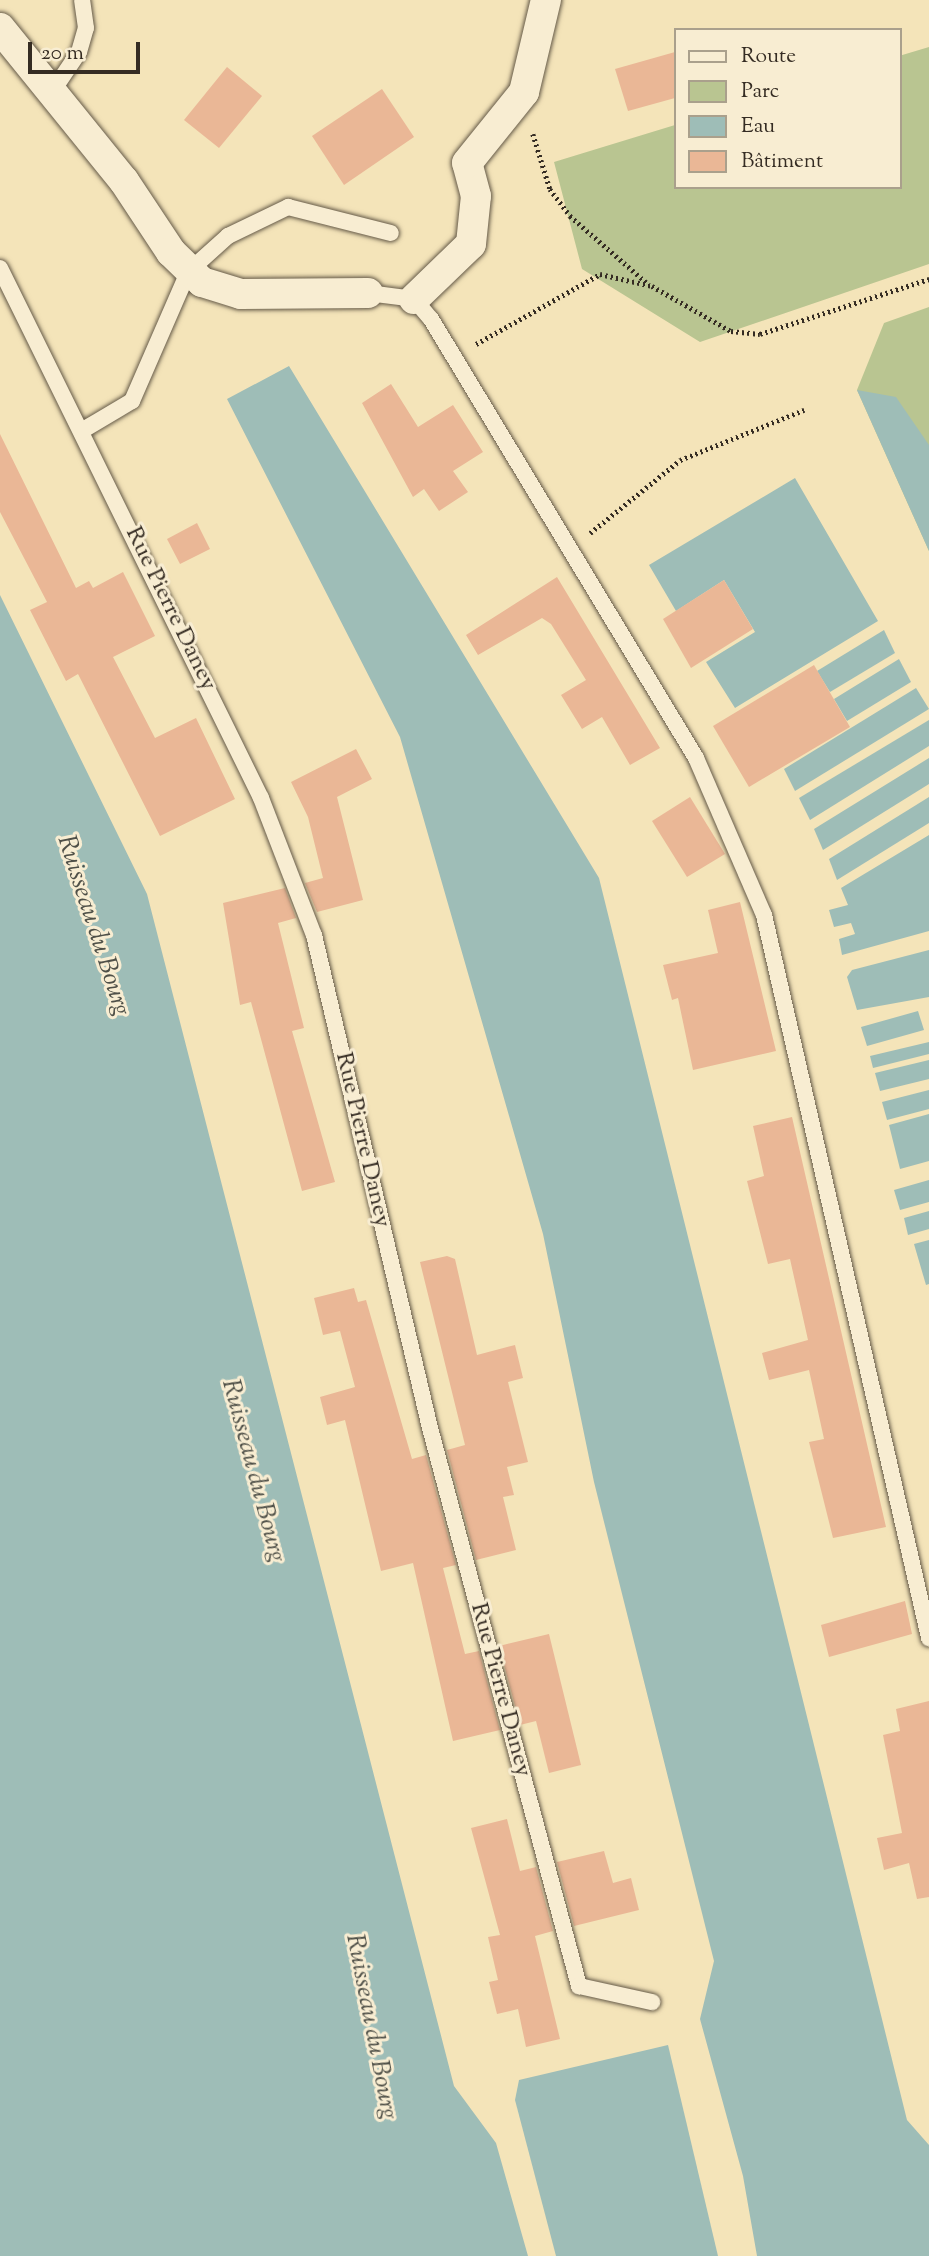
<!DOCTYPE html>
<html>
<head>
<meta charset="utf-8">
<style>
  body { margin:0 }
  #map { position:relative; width:929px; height:2256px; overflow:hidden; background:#f4e4b9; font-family:"Sorts Mill Goudy",serif }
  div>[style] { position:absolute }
  .green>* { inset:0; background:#b9c591 }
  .water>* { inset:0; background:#9ebdb7 }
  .building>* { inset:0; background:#eab796 }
  .path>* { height:4.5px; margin-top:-2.25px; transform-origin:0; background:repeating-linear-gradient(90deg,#352c23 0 2px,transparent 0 5.5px) }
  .roads { filter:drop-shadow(0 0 2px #655a48) drop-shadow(0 0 2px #655a48) }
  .service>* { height:16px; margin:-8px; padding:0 8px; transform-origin:8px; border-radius:8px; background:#f8edd2 }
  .minor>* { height:30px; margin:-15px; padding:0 15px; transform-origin:15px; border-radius:15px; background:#f8edd2 }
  span { translate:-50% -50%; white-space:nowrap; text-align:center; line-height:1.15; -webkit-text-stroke:6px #f8edd2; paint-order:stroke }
  .street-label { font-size:24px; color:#352c23 }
  .water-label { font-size:26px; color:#4f5048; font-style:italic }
  .legend { position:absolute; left:674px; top:28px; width:228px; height:161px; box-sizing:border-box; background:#f8edd2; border:2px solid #aaa08c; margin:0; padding:9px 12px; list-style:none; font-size:21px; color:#352c23 }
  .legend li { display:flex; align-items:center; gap:14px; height:35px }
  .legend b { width:35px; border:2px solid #aaa08c }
  .scale { position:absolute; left:28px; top:42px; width:112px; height:32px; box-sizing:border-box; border:4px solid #352c23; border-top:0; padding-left:9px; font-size:21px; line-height:24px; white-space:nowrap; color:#352c23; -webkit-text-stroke:5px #f8edd2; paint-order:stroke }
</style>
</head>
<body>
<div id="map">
  <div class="green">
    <i style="clip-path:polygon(929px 47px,929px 264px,700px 342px,582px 269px,554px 162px,675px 125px,675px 187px,899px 187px,899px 56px)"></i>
    <i style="clip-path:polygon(929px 307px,929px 551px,857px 390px,884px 323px)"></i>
  </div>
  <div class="water">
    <i style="clip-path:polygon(289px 366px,599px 878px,907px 2120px,929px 2145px,929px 2256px,757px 2256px,743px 2176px,700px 2019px,714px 1961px,594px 1482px,543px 1234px,400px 737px,227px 399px)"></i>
    <i style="clip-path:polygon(857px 390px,896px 397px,929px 445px,929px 551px)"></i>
    <i style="clip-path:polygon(795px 478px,878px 621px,735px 708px,706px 662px,755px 632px,724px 580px,676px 611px,649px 565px)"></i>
    <i style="clip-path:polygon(0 595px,147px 894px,454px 2086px,496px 2143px,528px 2256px,0 2256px)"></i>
    <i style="clip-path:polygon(884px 630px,895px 653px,830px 692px,817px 671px)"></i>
    <i style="clip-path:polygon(899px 659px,911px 682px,847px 721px,834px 699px)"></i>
    <i style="clip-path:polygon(916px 688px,929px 709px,795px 791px,784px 769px)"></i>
    <i style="clip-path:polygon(929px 720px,929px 746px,810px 820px,799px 798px)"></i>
    <i style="clip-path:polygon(929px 758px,929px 784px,823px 850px,814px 829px)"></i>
    <i style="clip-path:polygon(929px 797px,929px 823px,837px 880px,829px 859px)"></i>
    <i style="clip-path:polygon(929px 835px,929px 931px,842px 955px,839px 939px,855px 934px,851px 923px,834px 927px,829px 910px,848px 905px,841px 888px)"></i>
    <i style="clip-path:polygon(929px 950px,929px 997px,857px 1010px,847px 977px,852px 970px)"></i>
    <i style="clip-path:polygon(918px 1011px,924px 1030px,867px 1046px,861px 1027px)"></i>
    <i style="clip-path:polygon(929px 1042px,929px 1054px,873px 1068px,870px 1056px)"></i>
    <i style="clip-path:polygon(929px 1060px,929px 1079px,880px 1091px,875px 1073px)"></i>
    <i style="clip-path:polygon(929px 1090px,929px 1109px,887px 1120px,882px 1102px)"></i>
    <i style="clip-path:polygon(929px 1114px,929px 1161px,900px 1169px,889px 1125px)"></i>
    <i style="clip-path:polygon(929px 1180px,929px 1202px,900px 1210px,894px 1190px)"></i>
    <i style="clip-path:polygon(929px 1211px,929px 1229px,908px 1235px,904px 1218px)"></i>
    <i style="clip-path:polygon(929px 1240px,929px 1284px,926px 1285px,914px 1244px)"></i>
    <i style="clip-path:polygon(668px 2045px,718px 2256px,556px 2256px,515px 2100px,519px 2080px)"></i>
  </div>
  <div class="building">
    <i style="clip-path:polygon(675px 52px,675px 98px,628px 111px,615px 69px)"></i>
    <i style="clip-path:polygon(227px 67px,262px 96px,219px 148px,184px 120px)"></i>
    <i style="clip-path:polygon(382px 89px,414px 137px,344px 185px,312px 136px)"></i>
    <i style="clip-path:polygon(391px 384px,418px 427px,453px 405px,483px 452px,453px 471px,468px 492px,439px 511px,424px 489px,413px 497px,362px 403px)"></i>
    <i style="clip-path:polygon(0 434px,76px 588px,89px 581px,93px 588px,123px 572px,155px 636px,113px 657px,155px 738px,196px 718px,235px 799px,160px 836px,78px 674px,66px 681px,30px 610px,47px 602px,0 512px)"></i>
    <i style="clip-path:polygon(197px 523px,210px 549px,180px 564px,167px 539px)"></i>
    <i style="clip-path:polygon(557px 577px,660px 748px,630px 765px,602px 717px,582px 729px,561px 695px,586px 680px,551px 624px,542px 618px,478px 655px,466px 635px)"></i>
    <i style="clip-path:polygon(724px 580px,753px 629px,691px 668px,663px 619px)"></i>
    <i style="clip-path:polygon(814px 665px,850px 727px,749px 787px,713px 726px)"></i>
    <i style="clip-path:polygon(356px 749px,372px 779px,337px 797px,363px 900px,317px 912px,305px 883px,323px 878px,308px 817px,291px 782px)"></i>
    <i style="clip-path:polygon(690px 797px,725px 854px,687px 877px,652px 821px)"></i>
    <i style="clip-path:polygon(285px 888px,296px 918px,278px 923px,304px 1028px,292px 1031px,335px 1182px,302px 1191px,251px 1002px,240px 1005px,223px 903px)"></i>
    <i style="clip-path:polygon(740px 902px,776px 1051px,693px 1070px,678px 998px,672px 1000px,663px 965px,718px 953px,708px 910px)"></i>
    <i style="clip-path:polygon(792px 1117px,886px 1527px,833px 1538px,809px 1442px,824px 1439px,809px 1370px,769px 1380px,762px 1353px,808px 1340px,790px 1259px,768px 1264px,747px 1181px,764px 1176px,753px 1126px)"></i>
    <i style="clip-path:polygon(447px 1256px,455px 1259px,477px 1355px,515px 1345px,523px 1378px,508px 1382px,528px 1462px,507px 1467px,514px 1495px,503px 1497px,516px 1550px,476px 1560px,447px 1450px,465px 1445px,420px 1262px)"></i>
    <i style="clip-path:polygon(354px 1288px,358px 1302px,366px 1300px,412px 1459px,426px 1455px,456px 1565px,443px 1568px,465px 1654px,479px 1651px,500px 1730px,453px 1741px,413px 1563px,381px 1571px,345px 1420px,327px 1425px,320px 1397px,355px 1387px,340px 1331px,323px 1335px,314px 1298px)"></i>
    <i style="clip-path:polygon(905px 1601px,912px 1634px,829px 1657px,821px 1625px)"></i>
    <i style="clip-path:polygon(549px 1634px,581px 1765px,549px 1773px,536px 1721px,520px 1725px,499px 1646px)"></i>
    <i style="clip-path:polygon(929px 1701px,929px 1897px,917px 1899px,909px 1863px,884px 1870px,877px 1838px,902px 1833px,883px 1735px,900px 1731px,896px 1709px)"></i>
    <i style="clip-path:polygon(507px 1819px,520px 1871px,536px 1867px,553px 1931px,535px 1936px,560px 2039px,526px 2047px,518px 2009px,497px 2014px,489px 1982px,498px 1980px,488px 1937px,500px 1935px,471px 1828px)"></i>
    <i style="clip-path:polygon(604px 1851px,613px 1883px,631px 1878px,639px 1910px,574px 1926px,557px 1862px)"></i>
  </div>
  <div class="path">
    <i style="left:533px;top:134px;width:58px;rotate:72.8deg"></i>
    <i style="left:550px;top:189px;width:34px;rotate:53deg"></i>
    <i style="left:570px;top:216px;width:102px;rotate:41deg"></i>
    <i style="left:476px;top:344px;width:142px;rotate:-29.4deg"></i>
    <i style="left:600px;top:274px;width:53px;rotate:13deg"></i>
    <i style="left:652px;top:286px;width:91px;rotate:29.7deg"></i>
    <i style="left:731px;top:331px;width:29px;rotate:6deg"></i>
    <i style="left:760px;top:334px;width:178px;rotate:-18deg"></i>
    <i style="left:590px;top:533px;width:116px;rotate:-39deg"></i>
    <i style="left:680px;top:460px;width:134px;rotate:-22deg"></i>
  </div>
  <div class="roads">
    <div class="service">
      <i style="left:52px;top:92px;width:48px;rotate:-56deg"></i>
      <i style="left:79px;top:52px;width:25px;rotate:-74deg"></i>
      <i style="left:86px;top:28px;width:28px;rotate:-98deg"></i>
      <i style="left:0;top:268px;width:591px;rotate:63.78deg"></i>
      <i style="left:261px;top:798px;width:147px;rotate:68.9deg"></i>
      <i style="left:314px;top:935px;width:506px;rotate:76.76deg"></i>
      <i style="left:430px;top:1428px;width:578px;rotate:75.05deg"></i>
      <i style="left:579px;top:1986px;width:75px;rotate:12.4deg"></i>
      <i style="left:368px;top:293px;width:46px;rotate:7.4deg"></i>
      <i style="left:414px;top:299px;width:26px;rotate:50deg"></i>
      <i style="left:431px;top:319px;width:513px;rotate:58.88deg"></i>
      <i style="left:696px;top:758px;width:171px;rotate:66.6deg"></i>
      <i style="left:764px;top:915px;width:742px;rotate:77.14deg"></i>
      <i style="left:83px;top:430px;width:57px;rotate:-30.6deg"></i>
      <i style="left:132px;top:401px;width:141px;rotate:-66.5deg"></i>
      <i style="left:188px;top:272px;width:54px;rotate:-42deg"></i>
      <i style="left:228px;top:236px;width:67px;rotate:-25.8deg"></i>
      <i style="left:288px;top:207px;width:106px;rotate:14.2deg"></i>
    </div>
    <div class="minor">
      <i style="left:0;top:28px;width:197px;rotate:51deg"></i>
      <i style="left:124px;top:181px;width:85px;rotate:56.5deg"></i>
      <i style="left:171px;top:252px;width:43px;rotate:44.1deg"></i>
      <i style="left:202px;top:282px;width:41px;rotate:17.1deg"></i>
      <i style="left:241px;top:294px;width:127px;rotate:-0.5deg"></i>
      <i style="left:414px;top:299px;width:79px;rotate:-44deg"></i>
      <i style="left:471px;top:244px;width:48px;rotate:-84.1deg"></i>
      <i style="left:476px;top:196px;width:34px;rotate:-105deg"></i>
      <i style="left:467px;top:163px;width:91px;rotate:-51.2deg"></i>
      <i style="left:524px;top:92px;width:95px;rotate:-76.6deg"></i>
    </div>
  </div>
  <div class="street-label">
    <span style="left:170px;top:609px;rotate:64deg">Rue Pierre Daney</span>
    <span style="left:362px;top:1140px;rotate:77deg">Rue Pierre Daney</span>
    <span style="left:500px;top:1690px;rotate:75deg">Rue Pierre Daney</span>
  </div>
  <div class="water-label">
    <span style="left:93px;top:926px;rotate:72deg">Ruisseau du Bourg</span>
    <span style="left:253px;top:1471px;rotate:75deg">Ruisseau du Bourg</span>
    <span style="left:371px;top:2027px;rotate:79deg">Ruisseau du Bourg</span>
  </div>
  <ul class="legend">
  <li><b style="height:9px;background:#f8edd2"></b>Route</li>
  <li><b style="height:19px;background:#b9c591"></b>Parc</li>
  <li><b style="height:19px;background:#9ebdb7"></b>Eau</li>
  <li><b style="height:19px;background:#eab796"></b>Bâtiment</li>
  </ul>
  <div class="scale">20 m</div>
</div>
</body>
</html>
